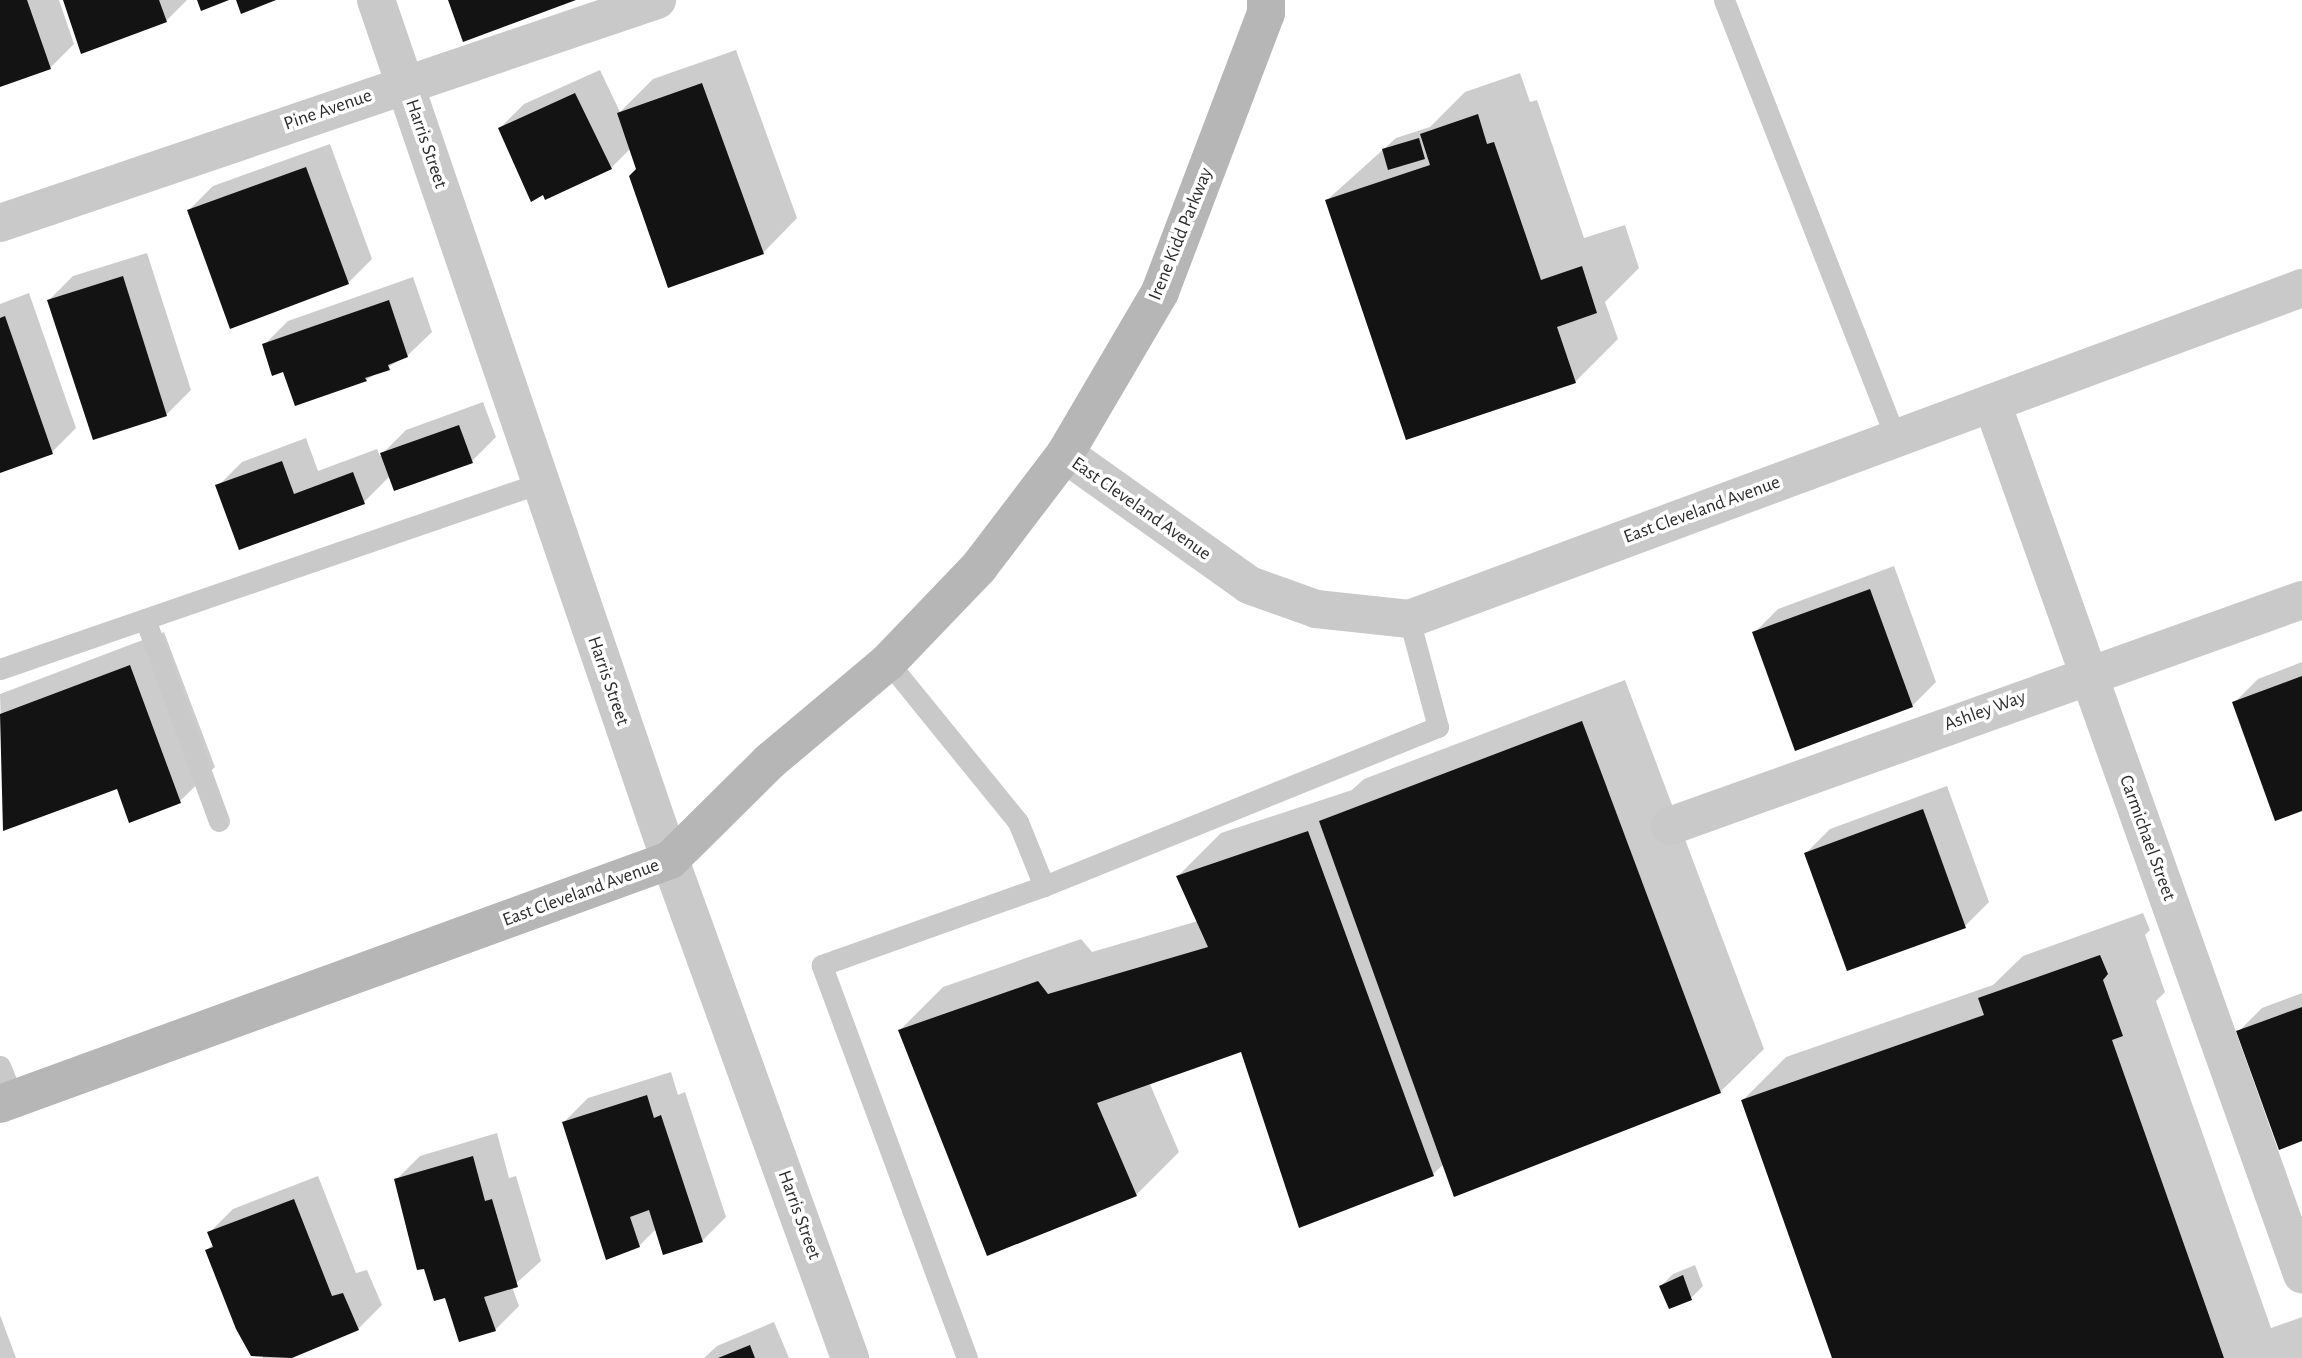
<!DOCTYPE html>
<html>
<head>
<meta charset="utf-8">
<style>
  body { margin:0 }
  #map { position:relative; width:2302px; height:1358px; overflow:hidden; background:#fff; font-family:"Alegreya Sans",sans-serif }
  div>[style] { position:absolute }
  .shadow>* { inset:0; background:#0003 }
  .building>* { inset:0; background:#131313 }
  .lane>* { height:21px; margin:-10.5px; padding:0 10.5px; transform-origin:10.5px; border-radius:10.5px; background:#c9c9c9 }
  .street>* { height:38px; margin:-19px; padding:0 19px; transform-origin:19px; border-radius:19px; background:#c9c9c9 }
  .secondary>* { height:38px; margin:-19px; padding:0 19px; transform-origin:19px; border-radius:19px; background:#b6b6b6 }
  span { translate:-50% -50%; white-space:nowrap; text-align:center; line-height:1.15; -webkit-text-stroke:7px #fff; paint-order:stroke }
  .street-label { font-size:19px; color:#2c2c2c }
</style>
</head>
<body>
<div id="map">
  <div class="shadow">
    <i style="clip-path:polygon(0 0,59px 0,74px 44px,50px 68px,0 85px)"></i>
    <i style="clip-path:polygon(64px 0,187px 0,166px 21px)"></i>
    <i style="clip-path:polygon(736px 50px,797px 218px,763px 253px,638px 170px,631px 148px,611px 168px,500px 128px,524px 104px,600px 70px,620px 112px,653px 79px)"></i>
    <i style="clip-path:polygon(1520px 73px,1530px 102px,1537px 100px,1584px 238px,1625px 225px,1639px 268px,1605px 302px,1618px 339px,1575px 382px,1327px 200px,1396px 138px,1430px 127px,1465px 92px)"></i>
    <i style="clip-path:polygon(330px 144px,372px 259px,348px 283px,189px 210px,213px 186px)"></i>
    <i style="clip-path:polygon(147px 253px,191px 390px,167px 414px,94px 438px,49px 300px,73px 276px)"></i>
    <i style="clip-path:polygon(413px 277px,432px 332px,407px 356px,366px 380px,264px 345px,288px 321px)"></i>
    <i style="clip-path:polygon(29px 293px,76px 428px,52px 452px,0 471px,0 304px)"></i>
    <i style="clip-path:polygon(483px 402px,496px 437px,472px 461px,390px 476px,364px 502px,218px 486px,242px 462px,306px 438px,318px 471px,377px 449px,380px 456px,406px 430px)"></i>
    <i style="clip-path:polygon(1894px 566px,1936px 682px,1912px 706px,1754px 633px,1778px 609px)"></i>
    <i style="clip-path:polygon(164px 632px,215px 767px,180px 801px,118px 787px,4px 829px,0 694px)"></i>
    <i style="clip-path:polygon(2302px 662px,2302px 809px,2234px 703px,2258px 679px)"></i>
    <i style="clip-path:polygon(1625px 680px,1764px 1049px,1720px 1092px,1444px 1164px,1433px 1174px,1301px 1225px,1242px 1050px,1149px 1082px,1179px 1152px,1136px 1195px,900px 1030px,943px 987px,1081px 939px,1092px 952px,1198px 921px,1178px 876px,1221px 833px,1352px 790px,1364px 779px)"></i>
    <i style="clip-path:polygon(1947px 786px,1989px 902px,1965px 926px,1806px 853px,1830px 829px)"></i>
    <i style="clip-path:polygon(2143px 913px,2150px 930px,2145px 935px,2165px 992px,2156px 1001px,2271px 1328px,2302px 1317px,2302px 1358px,1834px 1358px,1743px 1100px,1786px 1057px,1993px 985px,2023px 956px)"></i>
    <i style="clip-path:polygon(2302px 993px,2302px 1139px,2238px 1032px,2262px 1008px)"></i>
    <i style="clip-path:polygon(671px 1072px,678px 1095px,685px 1092px,726px 1217px,702px 1241px,656px 1229px,639px 1246px,564px 1122px,588px 1098px)"></i>
    <i style="clip-path:polygon(497px 1133px,509px 1178px,516px 1176px,541px 1261px,512px 1287px,519px 1306px,495px 1330px,446px 1296px,396px 1180px,420px 1156px)"></i>
    <i style="clip-path:polygon(318px 1176px,356px 1273px,367px 1270px,382px 1305px,358px 1329px,288px 1358px,263px 1358px,207px 1250px,213px 1244px,209px 1233px,233px 1209px)"></i>
    <i style="clip-path:polygon(1695px 1265px,1703px 1286px,1691px 1298px,1661px 1286px,1673px 1274px)"></i>
    <i style="clip-path:polygon(0 1315px,16px 1358px,0 1358px)"></i>
    <i style="clip-path:polygon(774px 1322px,789px 1358px,704px 1358px,717px 1346px)"></i>
  </div>
  <div class="building">
    <i style="clip-path:polygon(0 0,27px 0,51px 69px,0 87px)"></i>
    <i style="clip-path:polygon(63px 0,159px 0,167px 22px,81px 54px)"></i>
    <i style="clip-path:polygon(197px 0,229px 0,201px 11px)"></i>
    <i style="clip-path:polygon(236px 0,276px 0,241px 14px)"></i>
    <i style="clip-path:polygon(448px 0,576px 0,463px 42px)"></i>
    <i style="clip-path:polygon(702px 83px,764px 254px,668px 288px,629px 176px,636px 169px,617px 113px)"></i>
    <i style="clip-path:polygon(575px 93px,612px 169px,545px 200px,543px 195px,531px 202px,498px 128px)"></i>
    <i style="clip-path:polygon(1478px 114px,1487px 144px,1494px 142px,1541px 280px,1582px 266px,1597px 313px,1557px 327px,1576px 383px,1406px 440px,1325px 200px,1430px 165px,1420px 134px)"></i>
    <i style="clip-path:polygon(1419px 138px,1425px 159px,1388px 170px,1382px 149px)"></i>
    <i style="clip-path:polygon(306px 167px,349px 284px,230px 329px,187px 210px)"></i>
    <i style="clip-path:polygon(123px 276px,167px 416px,93px 440px,47px 300px)"></i>
    <i style="clip-path:polygon(389px 300px,408px 357px,388px 365px,390px 370px,365px 378px,367px 381px,295px 406px,283px 372px,272px 376px,262px 344px)"></i>
    <i style="clip-path:polygon(5px 316px,53px 454px,0 473px,0 318px)"></i>
    <i style="clip-path:polygon(459px 425px,473px 463px,394px 491px,380px 453px)"></i>
    <i style="clip-path:polygon(282px 461px,294px 494px,353px 472px,365px 504px,239px 550px,215px 485px)"></i>
    <i style="clip-path:polygon(1870px 589px,1913px 707px,1795px 751px,1752px 632px)"></i>
    <i style="clip-path:polygon(130px 665px,181px 803px,129px 823px,117px 789px,3px 831px,0 714px)"></i>
    <i style="clip-path:polygon(2302px 676px,2302px 811px,2275px 821px,2232px 702px)"></i>
    <i style="clip-path:polygon(1582px 721px,1721px 1093px,1454px 1197px,1319px 821px)"></i>
    <i style="clip-path:polygon(1923px 809px,1966px 928px,1847px 971px,1804px 853px)"></i>
    <i style="clip-path:polygon(1308px 831px,1434px 1176px,1299px 1228px,1241px 1052px,1097px 1103px,1137px 1196px,987px 1256px,898px 1030px,1038px 981px,1048px 994px,1208px 947px,1176px 876px)"></i>
    <i style="clip-path:polygon(2100px 955px,2108px 974px,2103px 980px,2123px 1036px,2112px 1040px,2224px 1358px,1832px 1358px,1741px 1100px,1984px 1015px,1978px 998px)"></i>
    <i style="clip-path:polygon(2302px 1007px,2302px 1141px,2279px 1150px,2236px 1031px)"></i>
    <i style="clip-path:polygon(647px 1095px,654px 1118px,661px 1115px,703px 1242px,663px 1255px,649px 1210px,630px 1217px,640px 1247px,606px 1260px,562px 1122px)"></i>
    <i style="clip-path:polygon(473px 1156px,485px 1201px,492px 1199px,518px 1287px,484px 1297px,496px 1331px,459px 1342px,445px 1298px,434px 1301px,424px 1269px,417px 1270px,394px 1179px)"></i>
    <i style="clip-path:polygon(294px 1199px,332px 1296px,343px 1293px,359px 1330px,292px 1358px,251px 1356px,236px 1329px,205px 1250px,213px 1247px,207px 1232px)"></i>
    <i style="clip-path:polygon(1683px 1275px,1692px 1300px,1669px 1309px,1659px 1286px)"></i>
    <i style="clip-path:polygon(750px 1345px,755px 1358px,718px 1358px)"></i>
  </div>
  <div class="lane">
    <i style="left:1724px;top:0;width:471px;rotate:68.6deg"></i>
    <i style="left:145px;top:619px;width:215px;rotate:69.9deg"></i>
    <i style="left:888px;top:662px;width:206px;rotate:50.9deg"></i>
    <i style="left:1018px;top:822px;width:69px;rotate:67.9deg"></i>
    <i style="left:1044px;top:886px;width:425px;rotate:-22deg"></i>
    <i style="left:1438px;top:727px;width:112px;rotate:-105deg"></i>
    <i style="left:0;top:669px;width:571px;rotate:-19.01deg"></i>
    <i style="left:0;top:1066px;width:35px;rotate:68deg"></i>
    <i style="left:967px;top:1358px;width:419px;rotate:-110.3deg"></i>
    <i style="left:822px;top:965px;width:236px;rotate:-19.6deg"></i>
  </div>
  <div class="street">
    <i style="left:376px;top:0;width:909px;rotate:71.13deg"></i>
    <i style="left:670px;top:860px;width:530px;rotate:70.13deg"></i>
    <i style="left:0;top:223px;width:694px;rotate:-18.75deg"></i>
    <i style="left:1992px;top:403px;width:925px;rotate:70.41deg"></i>
    <i style="left:1065px;top:454px;width:226px;rotate:35.4deg"></i>
    <i style="left:1249px;top:585px;width:71px;rotate:19.7deg"></i>
    <i style="left:1316px;top:609px;width:94px;rotate:6.1deg"></i>
    <i style="left:1409px;top:619px;width:952px;rotate:-20.34deg"></i>
    <i style="left:1670px;top:826px;width:671px;rotate:-19.68deg"></i>
  </div>
  <div class="secondary">
    <i style="left:0;top:1104px;width:713px;rotate:-20.01deg"></i>
    <i style="left:670px;top:860px;width:141px;rotate:-44.7deg"></i>
    <i style="left:770px;top:761px;width:154px;rotate:-40deg"></i>
    <i style="left:888px;top:662px;width:132px;rotate:-46.2deg"></i>
    <i style="left:979px;top:567px;width:142px;rotate:-52.7deg"></i>
    <i style="left:1065px;top:454px;width:188px;rotate:-59.6deg"></i>
    <i style="left:1160px;top:292px;width:298px;rotate:-69.2deg"></i>
    <i style="left:1266px;top:13px;width:13px;rotate:-90deg"></i>
  </div>
  <div class="street-label">
    <span style="left:328px;top:110px;rotate:-19deg">Pine Avenue</span>
    <span style="left:426px;top:144px;rotate:71deg">Harris Street</span>
    <span style="left:1181px;top:234px;rotate:-68deg">Irene Kidd Parkway</span>
    <span style="left:1141px;top:509px;rotate:35deg">East Cleveland Avenue</span>
    <span style="left:1702px;top:510px;rotate:-20deg">East Cleveland Avenue</span>
    <span style="left:608px;top:681px;rotate:71deg">Harris Street</span>
    <span style="left:1985px;top:711px;rotate:-20deg">Ashley Way</span>
    <span style="left:2147px;top:838px;rotate:70deg">Carmichael Street</span>
    <span style="left:581px;top:893px;rotate:-20deg">East Cleveland Avenue</span>
    <span style="left:799px;top:1215px;rotate:70deg">Harris Street</span>
  </div>
</div>
</body>
</html>
